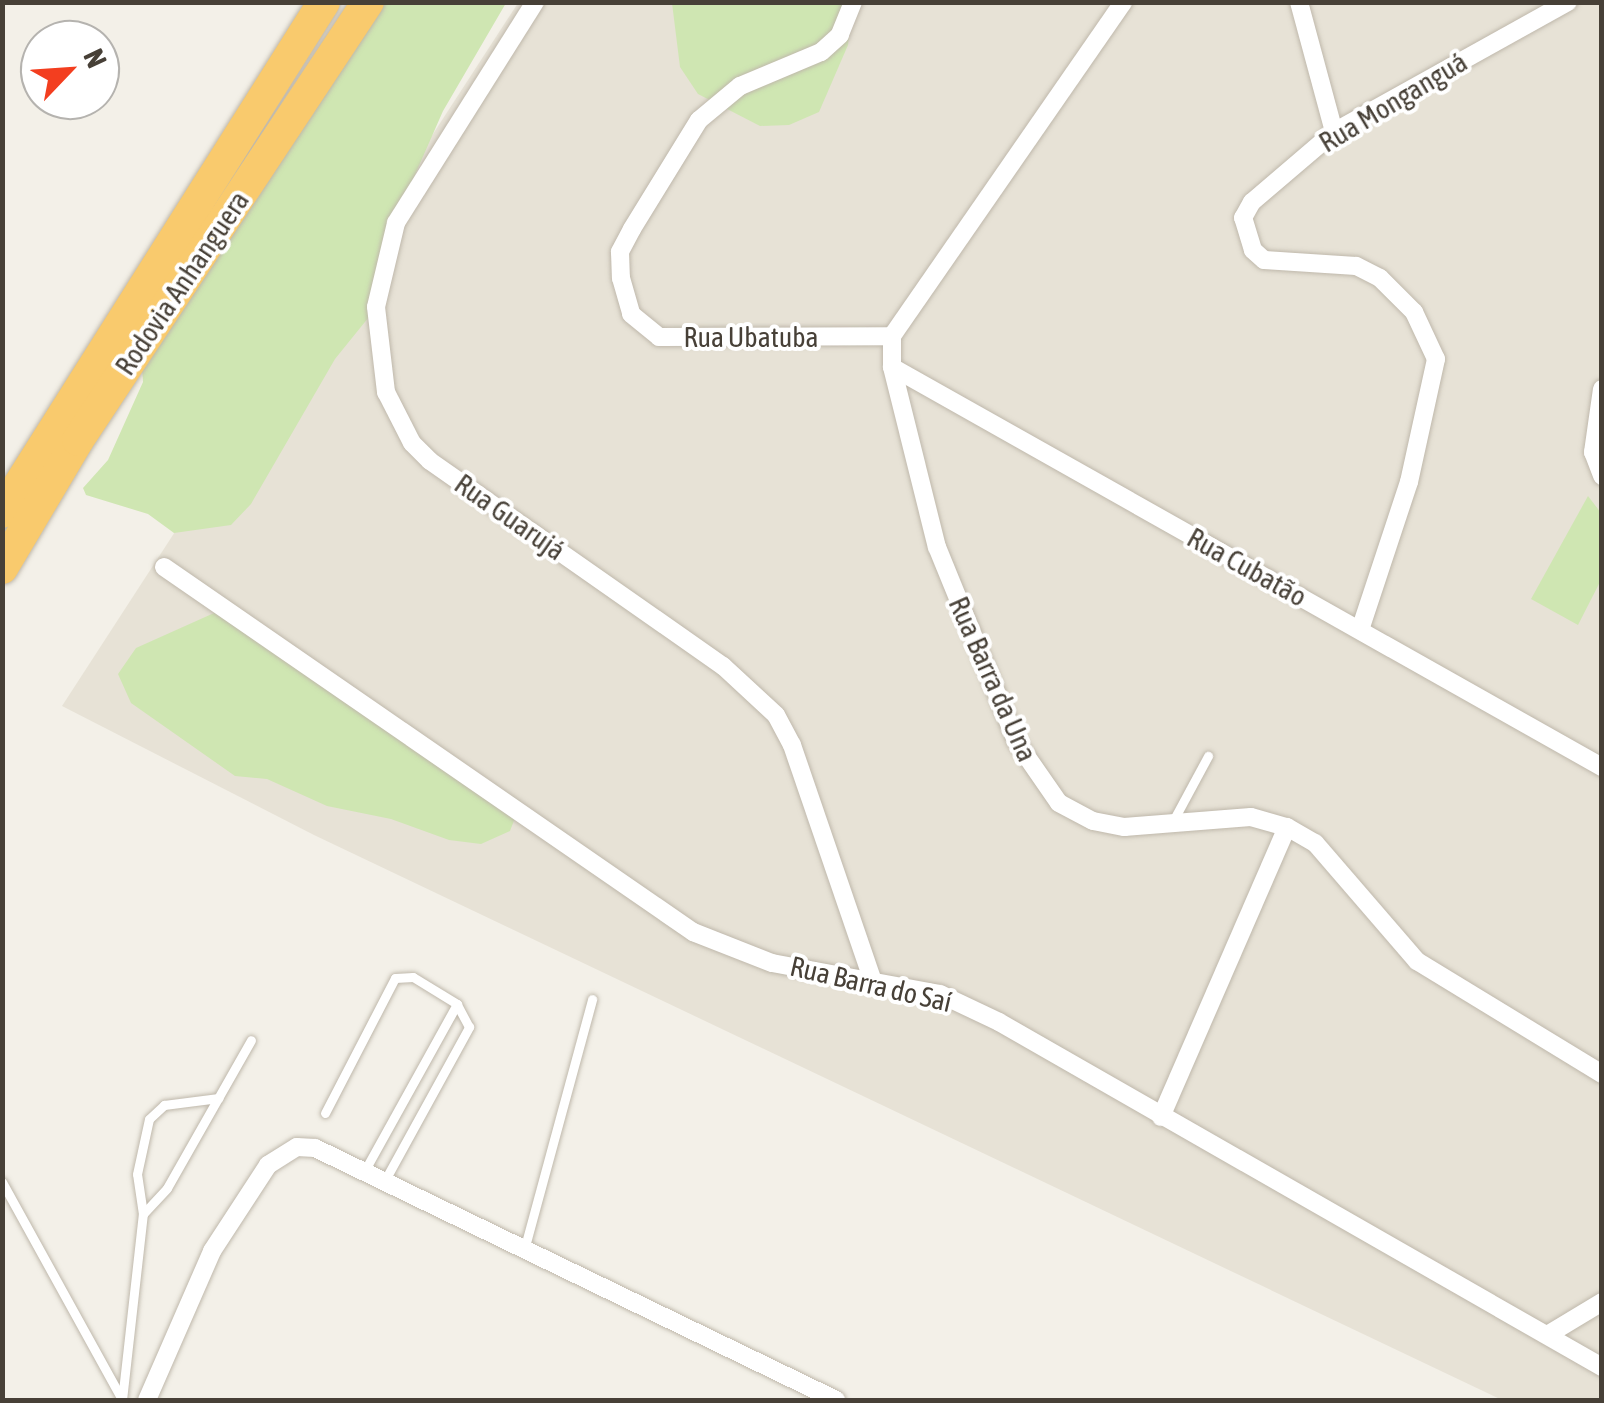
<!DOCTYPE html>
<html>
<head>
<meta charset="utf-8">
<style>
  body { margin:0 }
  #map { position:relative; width:1604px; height:1403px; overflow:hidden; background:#f3f0e8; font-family:"Asap Condensed",sans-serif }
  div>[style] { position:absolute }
  .residential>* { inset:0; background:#e7e2d6 }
  .green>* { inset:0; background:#cfe6b2 }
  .roads { filter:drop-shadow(0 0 2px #bfb8ab) drop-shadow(0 0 2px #bfb8ab) }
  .lane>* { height:9px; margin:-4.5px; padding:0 4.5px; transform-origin:4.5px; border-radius:4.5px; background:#fff }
  .street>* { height:18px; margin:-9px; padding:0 9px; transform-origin:9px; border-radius:9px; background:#fff }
  .highway>* { height:32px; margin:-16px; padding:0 16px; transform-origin:16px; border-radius:16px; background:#f9ca6d }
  span { translate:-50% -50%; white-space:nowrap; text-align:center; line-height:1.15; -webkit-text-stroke:8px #fff; paint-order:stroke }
  .street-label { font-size:28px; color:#474037 }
  .frame { position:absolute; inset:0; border:5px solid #474037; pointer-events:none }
  .north { position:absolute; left:20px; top:20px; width:100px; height:100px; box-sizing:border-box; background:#fff; border:2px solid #b5b3af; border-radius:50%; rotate:65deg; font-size:28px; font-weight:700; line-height:40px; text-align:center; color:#474037 }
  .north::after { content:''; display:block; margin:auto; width:35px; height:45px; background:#f33e1f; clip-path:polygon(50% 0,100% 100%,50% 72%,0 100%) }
</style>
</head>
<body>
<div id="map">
  <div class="residential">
    <i style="clip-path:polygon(518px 3px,1601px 3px,1601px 1400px,1502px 1400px,314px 835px,62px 706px)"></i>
  </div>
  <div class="green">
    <i style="clip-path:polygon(376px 3px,506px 3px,443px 111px,396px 218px,373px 312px,335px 359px,251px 504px,231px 525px,174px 533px,148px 514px,86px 495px,83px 488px,108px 460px,143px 382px,142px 368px)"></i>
    <i style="clip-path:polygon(672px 3px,852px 3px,848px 45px,819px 112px,789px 125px,760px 126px,698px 94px,680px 67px)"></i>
    <i style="clip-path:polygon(1588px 496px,1601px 513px,1601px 580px,1578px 625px,1531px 599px)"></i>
    <i style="clip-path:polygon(223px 609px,521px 802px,510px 831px,481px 844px,449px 840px,391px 819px,327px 806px,267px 779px,235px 776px,131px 703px,118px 674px,136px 648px)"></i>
  </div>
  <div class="roads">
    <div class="lane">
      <i style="left:1173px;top:821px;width:74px;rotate:-61.7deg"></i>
      <i style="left:325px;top:1113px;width:152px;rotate:-62.6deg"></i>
      <i style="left:395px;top:978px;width:18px;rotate:-3deg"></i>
      <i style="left:413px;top:977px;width:52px;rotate:31.5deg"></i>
      <i style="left:457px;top:1004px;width:192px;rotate:119deg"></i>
      <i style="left:385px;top:1180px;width:175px;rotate:-61.2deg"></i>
      <i style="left:469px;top:1027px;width:26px;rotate:-118deg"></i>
      <i style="left:2px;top:1182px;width:247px;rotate:61.1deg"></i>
      <i style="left:143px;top:1214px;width:35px;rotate:-47deg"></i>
      <i style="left:167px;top:1188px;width:170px;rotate:-60.4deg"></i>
      <i style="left:524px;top:1250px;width:260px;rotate:-74.8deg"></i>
      <i style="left:122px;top:1400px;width:187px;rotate:-83.6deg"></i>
      <i style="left:143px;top:1214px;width:40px;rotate:-98.5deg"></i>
      <i style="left:137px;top:1174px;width:56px;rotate:-77.7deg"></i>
      <i style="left:149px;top:1119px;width:21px;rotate:-43deg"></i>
      <i style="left:164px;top:1105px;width:55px;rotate:-7.3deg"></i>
    </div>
    <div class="street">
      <i style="left:535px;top:2px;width:261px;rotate:122.2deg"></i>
      <i style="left:396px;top:223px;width:86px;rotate:103.4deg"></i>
      <i style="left:376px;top:307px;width:86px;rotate:83.3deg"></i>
      <i style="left:386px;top:392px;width:57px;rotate:63deg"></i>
      <i style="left:412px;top:443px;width:25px;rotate:45deg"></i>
      <i style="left:430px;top:461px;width:358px;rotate:35deg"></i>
      <i style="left:723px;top:666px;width:72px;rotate:42.8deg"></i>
      <i style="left:776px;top:715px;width:34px;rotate:62deg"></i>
      <i style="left:792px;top:745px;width:247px;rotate:71.1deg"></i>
      <i style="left:853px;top:2px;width:35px;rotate:112deg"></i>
      <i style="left:840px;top:35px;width:25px;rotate:138deg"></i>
      <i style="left:821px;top:52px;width:88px;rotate:157.2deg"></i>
      <i style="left:740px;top:86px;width:53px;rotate:140.3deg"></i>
      <i style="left:699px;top:120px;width:128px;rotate:121.6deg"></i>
      <i style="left:632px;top:229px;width:26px;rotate:118deg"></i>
      <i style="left:620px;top:252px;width:26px;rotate:88deg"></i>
      <i style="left:621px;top:278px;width:37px;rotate:74deg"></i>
      <i style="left:631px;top:314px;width:36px;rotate:39deg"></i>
      <i style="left:659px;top:337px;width:233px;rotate:-0.2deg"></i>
      <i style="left:1299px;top:2px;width:135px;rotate:74.9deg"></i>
      <i style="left:892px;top:336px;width:31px;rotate:90deg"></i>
      <i style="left:892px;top:367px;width:186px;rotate:76deg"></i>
      <i style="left:937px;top:547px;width:209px;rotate:67.8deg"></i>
      <i style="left:1016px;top:741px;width:75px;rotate:55.3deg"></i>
      <i style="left:1059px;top:803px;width:38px;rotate:28deg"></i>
      <i style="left:1093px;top:821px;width:32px;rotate:11deg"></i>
      <i style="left:1124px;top:827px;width:127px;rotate:-4.5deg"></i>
      <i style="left:1251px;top:817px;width:37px;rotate:16deg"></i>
      <i style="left:1287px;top:827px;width:32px;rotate:30deg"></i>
      <i style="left:1315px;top:843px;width:156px;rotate:49.2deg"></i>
      <i style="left:1417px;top:961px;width:217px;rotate:31.4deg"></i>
      <i style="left:892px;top:336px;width:406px;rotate:-55.3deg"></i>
      <i style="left:892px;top:367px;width:815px;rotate:29.4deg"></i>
      <i style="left:1602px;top:389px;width:64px;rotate:98.1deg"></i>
      <i style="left:1593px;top:452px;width:26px;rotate:69deg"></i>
      <i style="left:164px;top:567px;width:643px;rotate:34.6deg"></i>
      <i style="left:693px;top:932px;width:85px;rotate:21.4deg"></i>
      <i style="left:772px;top:963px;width:171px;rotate:10.5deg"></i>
      <i style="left:940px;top:994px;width:65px;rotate:25.4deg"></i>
      <i style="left:999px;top:1022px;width:695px;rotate:29.78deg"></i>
      <i style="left:1360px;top:630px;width:156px;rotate:-71.7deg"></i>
      <i style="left:1409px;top:482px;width:126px;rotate:-77.6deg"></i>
      <i style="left:1436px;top:359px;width:52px;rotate:-115.1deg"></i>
      <i style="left:1414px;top:312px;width:48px;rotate:-135deg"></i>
      <i style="left:1380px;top:278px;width:27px;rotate:-153deg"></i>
      <i style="left:1356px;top:266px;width:92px;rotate:-176.3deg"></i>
      <i style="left:1264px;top:260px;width:15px;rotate:-138deg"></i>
      <i style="left:1253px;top:250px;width:34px;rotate:-107deg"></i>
      <i style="left:1243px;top:218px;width:18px;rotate:-61deg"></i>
      <i style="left:1252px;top:202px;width:108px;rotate:-40.5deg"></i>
      <i style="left:1334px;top:132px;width:268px;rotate:-29.1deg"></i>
      <i style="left:1161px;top:1117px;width:316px;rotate:-66.5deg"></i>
      <i style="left:1549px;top:1334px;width:62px;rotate:-31.1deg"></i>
      <i style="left:147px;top:1400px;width:163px;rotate:-66.4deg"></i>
      <i style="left:212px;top:1251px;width:103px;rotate:-56.9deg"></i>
      <i style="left:268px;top:1165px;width:34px;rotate:-32deg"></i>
      <i style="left:297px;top:1147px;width:18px;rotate:3deg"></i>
      <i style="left:315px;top:1148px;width:579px;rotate:25.81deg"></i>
    </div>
    <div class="highway">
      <i style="left:2px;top:512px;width:603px;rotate:-57.73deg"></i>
      <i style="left:2px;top:568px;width:149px;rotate:-59.3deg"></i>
      <i style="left:78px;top:440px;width:525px;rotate:-56.49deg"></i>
    </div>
  </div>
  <div class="street-label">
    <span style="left:1393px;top:102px;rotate:-31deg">Rua Monganguá</span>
    <span style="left:182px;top:283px;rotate:-56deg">Rodovia Anhanguera</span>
    <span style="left:751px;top:337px">Rua Ubatuba</span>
    <span style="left:510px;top:517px;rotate:35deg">Rua Guarujá</span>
    <span style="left:1247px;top:567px;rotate:29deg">Rua Cubatão</span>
    <span style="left:993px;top:679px;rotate:66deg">Rua Barra da Una</span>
    <span style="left:871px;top:984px;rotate:13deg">Rua Barra do Saí</span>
  </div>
  <div class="frame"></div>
  <div class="north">N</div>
</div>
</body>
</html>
